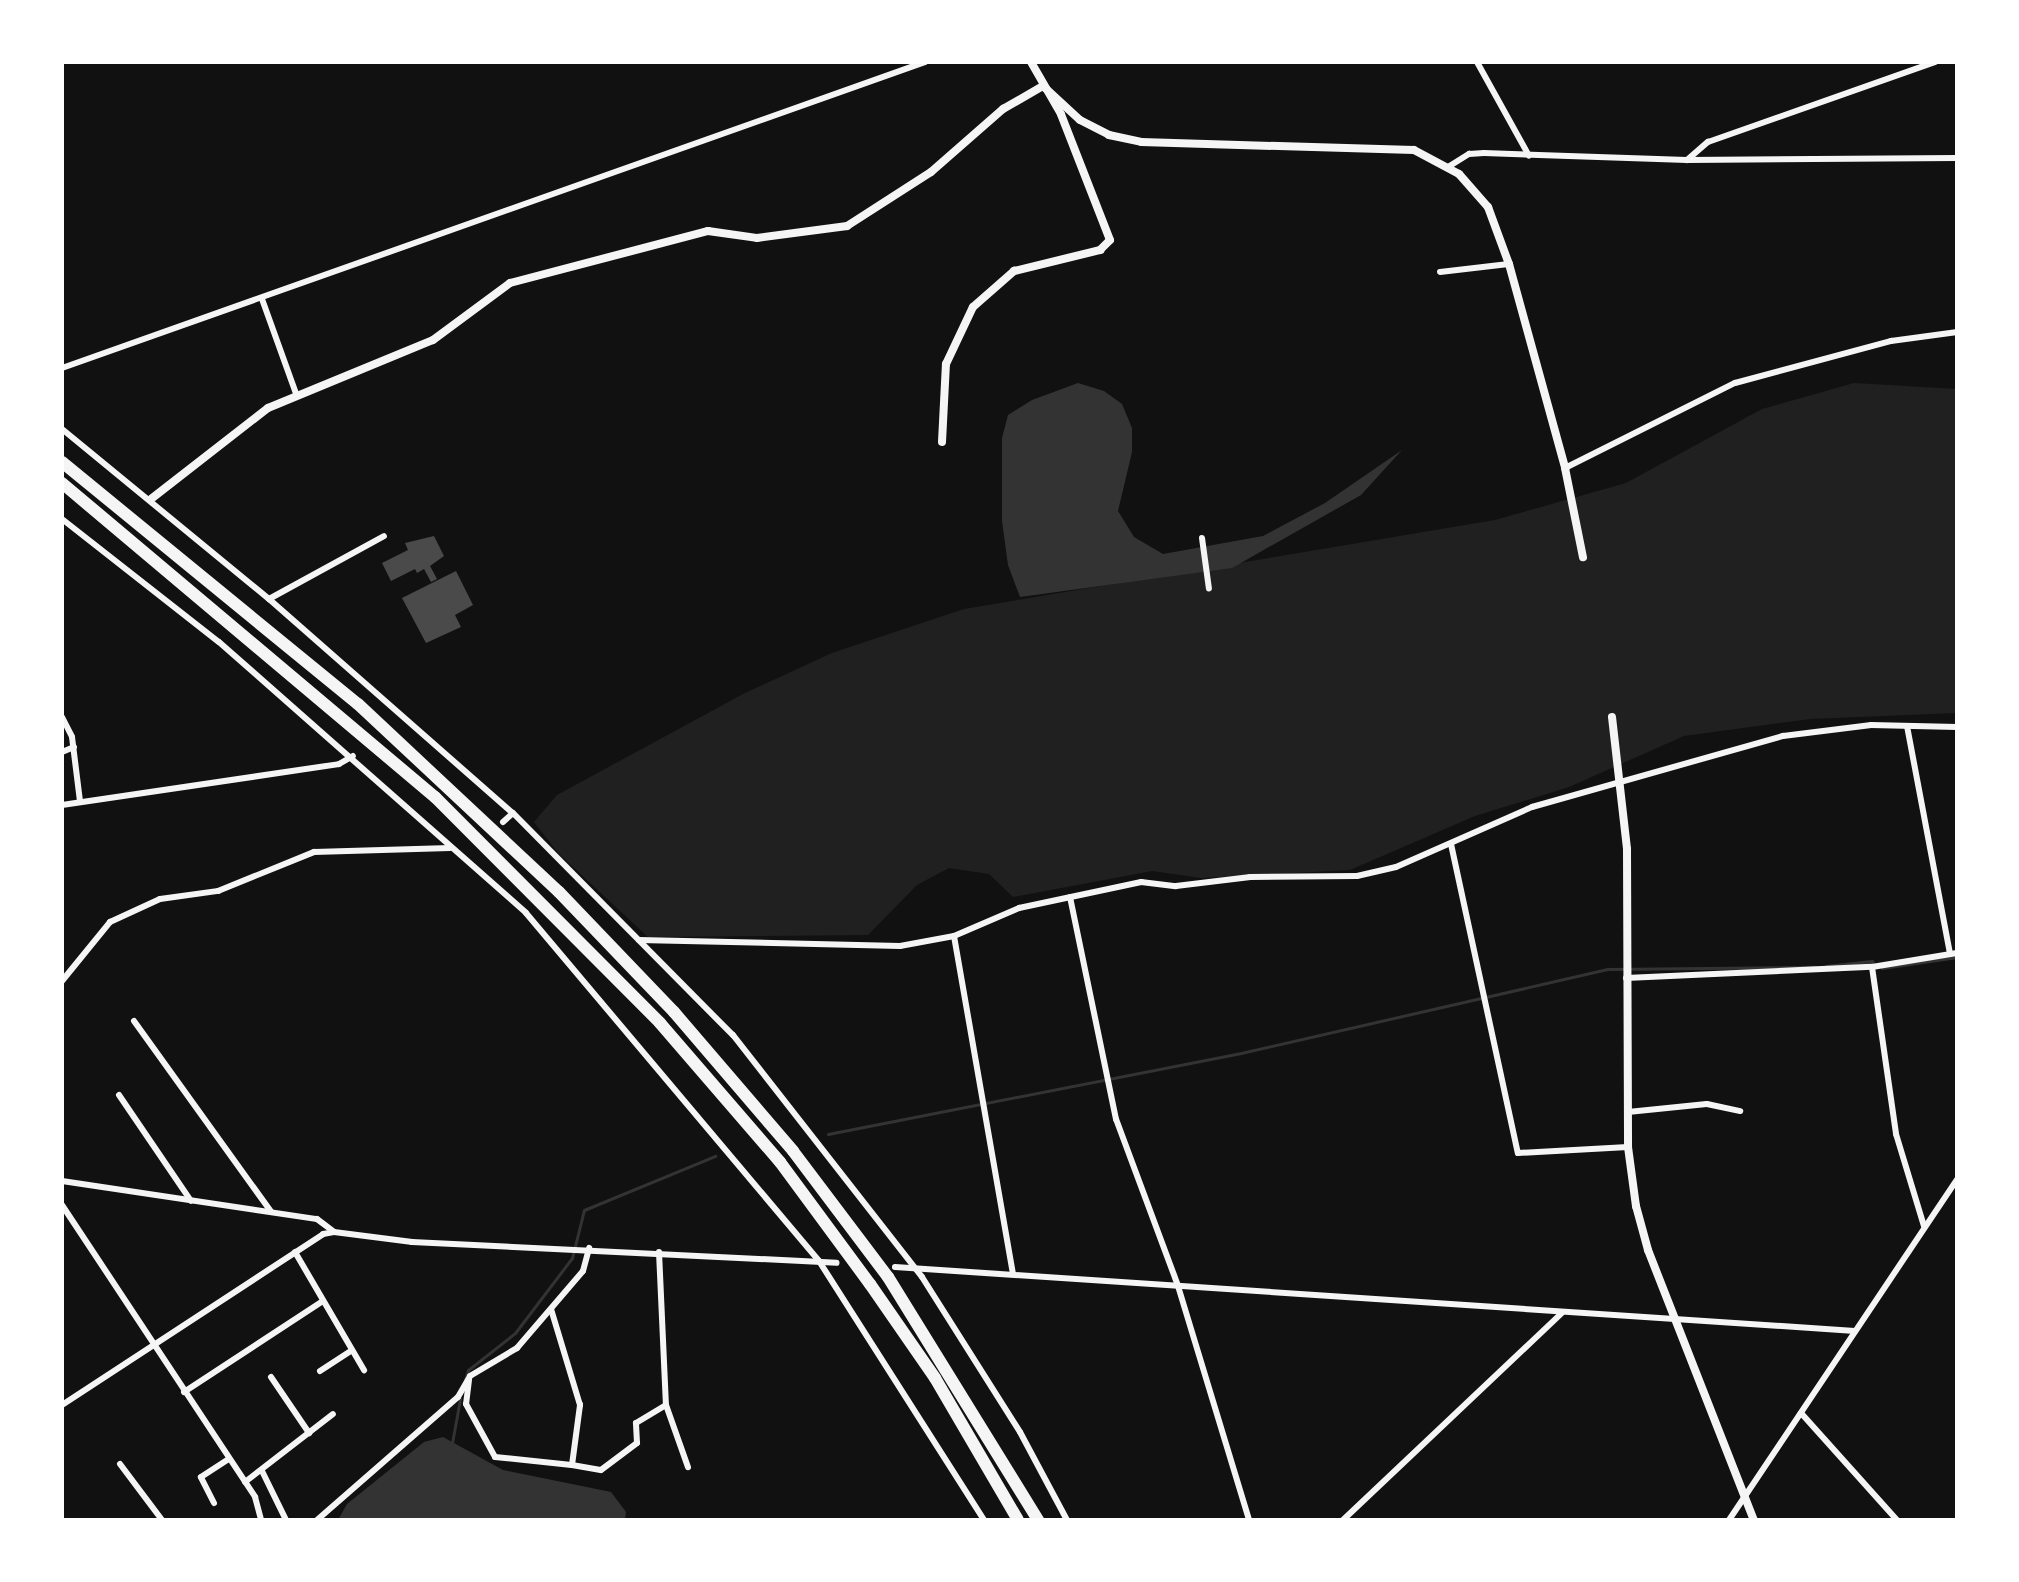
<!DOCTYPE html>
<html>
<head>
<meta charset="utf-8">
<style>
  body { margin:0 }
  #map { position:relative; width:2019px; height:1582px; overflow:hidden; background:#111; font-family:Poppins,sans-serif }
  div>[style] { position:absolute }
  .green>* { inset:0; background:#202020 }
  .water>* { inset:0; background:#333 }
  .stream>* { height:3px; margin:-1.5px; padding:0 1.5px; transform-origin:1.5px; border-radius:1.5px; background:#333 }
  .building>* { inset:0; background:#4a4a4a }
  .minor>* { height:6px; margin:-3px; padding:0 3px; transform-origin:3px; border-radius:3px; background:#f5f5f5 }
  .tertiary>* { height:8px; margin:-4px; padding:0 4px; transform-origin:4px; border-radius:4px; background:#f5f5f5 }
  .motorway>* { height:12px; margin:-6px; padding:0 6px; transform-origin:6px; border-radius:6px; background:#f5f5f5 }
  span { translate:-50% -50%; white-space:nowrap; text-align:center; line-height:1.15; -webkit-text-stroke:7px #fff; paint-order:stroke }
  .frame { position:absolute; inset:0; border:64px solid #fff; pointer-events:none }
</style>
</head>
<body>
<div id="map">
  <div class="green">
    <i style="clip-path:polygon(1854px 383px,1957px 389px,1957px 713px,1810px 719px,1684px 736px,1569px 787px,1475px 816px,1350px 870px,1201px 878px,1152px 871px,1013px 897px,989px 874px,949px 868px,917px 885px,868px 935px,648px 937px,558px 853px,534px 822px,557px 795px,743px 694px,832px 653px,964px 609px,1495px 520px,1626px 483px,1762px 409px)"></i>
  </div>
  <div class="water">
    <i style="clip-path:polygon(1078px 383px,1104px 391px,1122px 404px,1132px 428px,1132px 452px,1118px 511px,1134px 537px,1163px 554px,1263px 536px,1325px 503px,1402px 450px,1361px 495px,1232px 568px,1020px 597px,1008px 565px,1002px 521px,1002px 438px,1008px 415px,1032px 400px)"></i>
    <i style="clip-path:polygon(443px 1437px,503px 1470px,611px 1492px,626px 1512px,625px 1520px,338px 1520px,347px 1504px,424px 1442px)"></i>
  </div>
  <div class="stream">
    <i style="left:1826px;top:966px;width:46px;rotate:-6.2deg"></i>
    <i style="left:1872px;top:961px;width:7px;rotate:63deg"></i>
    <i style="left:1882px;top:968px;width:76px;rotate:-8.3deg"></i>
    <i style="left:828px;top:1134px;width:421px;rotate:-11.1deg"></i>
    <i style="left:1241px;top:1053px;width:377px;rotate:-12.9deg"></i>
    <i style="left:1609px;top:969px;width:206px;rotate:-0.6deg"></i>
    <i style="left:465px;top:1380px;width:10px;rotate:-73deg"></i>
    <i style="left:468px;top:1370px;width:60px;rotate:-38.2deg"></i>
    <i style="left:515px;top:1333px;width:94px;rotate:-52.8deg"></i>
    <i style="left:572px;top:1258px;width:49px;rotate:-76deg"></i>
    <i style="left:584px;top:1210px;width:142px;rotate:-22.4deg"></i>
    <i style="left:452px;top:1443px;width:45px;rotate:-79.7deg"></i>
  </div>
  <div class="building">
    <i style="clip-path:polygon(434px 536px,444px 556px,430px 566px,437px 579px,431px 582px,424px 569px,417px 573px,415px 569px,391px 581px,382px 563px,408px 550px,405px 543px)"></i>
    <i style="clip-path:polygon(456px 571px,473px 605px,455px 615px,461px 627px,426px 643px,402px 598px)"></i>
  </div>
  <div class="minor">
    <i style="left:1477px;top:62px;width:107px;rotate:61deg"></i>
    <i style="left:1687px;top:160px;width:28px;rotate:-41deg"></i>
    <i style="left:1708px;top:142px;width:241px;rotate:-19.4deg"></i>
    <i style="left:1448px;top:167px;width:25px;rotate:-32deg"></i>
    <i style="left:1469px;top:154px;width:15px;rotate:-4deg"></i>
    <i style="left:1484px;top:153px;width:203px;rotate:2deg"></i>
    <i style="left:1687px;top:160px;width:270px;rotate:-0.4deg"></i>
    <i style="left:1440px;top:272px;width:69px;rotate:-6.6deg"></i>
    <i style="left:262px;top:299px;width:103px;rotate:70.2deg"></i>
    <i style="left:62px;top:368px;width:916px;rotate:-19.52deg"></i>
    <i style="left:62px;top:429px;width:268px;rotate:39.4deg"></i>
    <i style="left:269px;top:599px;width:325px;rotate:41.3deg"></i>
    <i style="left:513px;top:813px;width:313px;rotate:45.3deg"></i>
    <i style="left:733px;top:1035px;width:307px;rotate:52deg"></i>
    <i style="left:922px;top:1277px;width:183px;rotate:57.7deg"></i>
    <i style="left:1020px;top:1432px;width:100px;rotate:61.9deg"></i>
    <i style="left:1565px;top:468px;width:190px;rotate:-26.6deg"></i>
    <i style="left:1735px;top:383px;width:162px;rotate:-15.1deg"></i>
    <i style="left:1891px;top:341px;width:67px;rotate:-7.8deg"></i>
    <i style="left:62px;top:519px;width:199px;rotate:38.1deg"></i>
    <i style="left:219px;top:642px;width:409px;rotate:41.4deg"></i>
    <i style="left:526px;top:913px;width:455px;rotate:49.9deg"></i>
    <i style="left:819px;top:1261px;width:307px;rotate:57.5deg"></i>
    <i style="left:1202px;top:538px;width:51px;rotate:82.2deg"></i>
    <i style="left:269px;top:599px;width:131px;rotate:-28.7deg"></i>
    <i style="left:62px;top:717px;width:22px;rotate:63deg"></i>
    <i style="left:72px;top:737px;width:64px;rotate:82.9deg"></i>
    <i style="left:1907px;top:726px;width:232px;rotate:79.3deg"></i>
    <i style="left:62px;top:752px;width:13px;rotate:-23deg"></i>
    <i style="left:62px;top:805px;width:280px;rotate:-8.4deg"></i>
    <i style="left:339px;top:764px;width:16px;rotate:-30deg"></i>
    <i style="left:503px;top:822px;width:13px;rotate:-42deg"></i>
    <i style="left:1451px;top:844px;width:316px;rotate:77.8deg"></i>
    <i style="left:1518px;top:1153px;width:110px;rotate:-3.1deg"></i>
    <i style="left:1070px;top:897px;width:227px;rotate:78.3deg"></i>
    <i style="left:1116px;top:1119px;width:178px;rotate:69.6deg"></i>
    <i style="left:1178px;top:1286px;width:245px;rotate:73.1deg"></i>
    <i style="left:954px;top:936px;width:343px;rotate:80.1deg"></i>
    <i style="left:639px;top:940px;width:261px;rotate:1.3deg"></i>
    <i style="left:900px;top:946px;width:55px;rotate:-10.5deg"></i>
    <i style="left:954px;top:936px;width:71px;rotate:-23.3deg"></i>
    <i style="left:1019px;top:908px;width:125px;rotate:-12deg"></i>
    <i style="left:1141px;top:882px;width:35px;rotate:7deg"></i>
    <i style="left:1176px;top:886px;width:75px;rotate:-6.9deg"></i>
    <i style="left:1250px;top:877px;width:107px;rotate:-0.5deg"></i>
    <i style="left:1357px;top:876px;width:40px;rotate:-13deg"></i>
    <i style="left:1396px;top:867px;width:149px;rotate:-23.8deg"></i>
    <i style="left:1532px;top:807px;width:261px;rotate:-15.8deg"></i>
    <i style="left:1783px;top:736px;width:89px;rotate:-7.1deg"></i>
    <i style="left:1871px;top:725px;width:86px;rotate:1.3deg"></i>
    <i style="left:1872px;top:967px;width:169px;rotate:81.8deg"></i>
    <i style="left:1896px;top:1134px;width:96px;rotate:73.1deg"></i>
    <i style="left:1626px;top:978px;width:246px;rotate:-2.6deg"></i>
    <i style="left:1872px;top:967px;width:86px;rotate:-9.4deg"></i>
    <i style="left:62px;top:981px;width:76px;rotate:-50.9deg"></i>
    <i style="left:110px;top:922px;width:55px;rotate:-24.7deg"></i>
    <i style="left:160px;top:899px;width:59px;rotate:-7.9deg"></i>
    <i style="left:218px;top:891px;width:104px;rotate:-22.1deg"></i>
    <i style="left:314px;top:852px;width:136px;rotate:-1.7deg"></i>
    <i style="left:134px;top:1021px;width:235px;rotate:54.3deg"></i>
    <i style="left:119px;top:1095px;width:128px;rotate:55.8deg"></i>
    <i style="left:1628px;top:1112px;width:79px;rotate:-5.8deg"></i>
    <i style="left:1707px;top:1104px;width:34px;rotate:12deg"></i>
    <i style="left:62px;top:1181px;width:258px;rotate:8.5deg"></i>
    <i style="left:317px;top:1219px;width:21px;rotate:37deg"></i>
    <i style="left:334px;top:1232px;width:79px;rotate:7.3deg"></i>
    <i style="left:412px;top:1242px;width:425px;rotate:2.8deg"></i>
    <i style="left:62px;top:1205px;width:350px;rotate:56.5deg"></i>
    <i style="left:255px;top:1497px;width:24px;rotate:75deg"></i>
    <i style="left:295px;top:1252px;width:137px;rotate:59.7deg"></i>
    <i style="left:659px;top:1252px;width:153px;rotate:87.4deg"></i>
    <i style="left:666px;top:1405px;width:66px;rotate:70.5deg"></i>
    <i style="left:895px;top:1267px;width:962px;rotate:3.81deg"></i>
    <i style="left:320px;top:1371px;width:38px;rotate:-33deg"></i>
    <i style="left:271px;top:1377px;width:68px;rotate:55.8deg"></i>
    <i style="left:469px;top:1380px;width:24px;rotate:97deg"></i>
    <i style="left:466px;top:1404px;width:60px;rotate:61.3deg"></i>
    <i style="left:495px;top:1457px;width:77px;rotate:5.9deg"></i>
    <i style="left:572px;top:1465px;width:61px;rotate:-82.4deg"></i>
    <i style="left:580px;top:1405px;width:100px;rotate:-106.8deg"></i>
    <i style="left:184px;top:1392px;width:166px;rotate:-33.2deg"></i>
    <i style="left:62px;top:1405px;width:312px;rotate:-33.2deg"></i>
    <i style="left:323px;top:1234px;width:11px;rotate:-10deg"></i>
    <i style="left:1801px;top:1413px;width:144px;rotate:48.1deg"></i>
    <i style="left:120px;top:1464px;width:70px;rotate:53.1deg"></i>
    <i style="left:572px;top:1465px;width:29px;rotate:10deg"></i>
    <i style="left:601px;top:1470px;width:45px;rotate:-36.9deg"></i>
    <i style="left:637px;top:1443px;width:20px;rotate:-93deg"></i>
    <i style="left:636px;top:1423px;width:35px;rotate:-31deg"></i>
    <i style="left:262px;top:1471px;width:55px;rotate:63.9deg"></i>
    <i style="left:245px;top:1482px;width:111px;rotate:-37.7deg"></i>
    <i style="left:214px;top:1503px;width:29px;rotate:-117deg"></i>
    <i style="left:201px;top:1477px;width:33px;rotate:-33deg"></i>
    <i style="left:317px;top:1520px;width:187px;rotate:-41.1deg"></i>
    <i style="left:458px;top:1397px;width:24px;rotate:-60deg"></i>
    <i style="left:470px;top:1376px;width:55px;rotate:-30.8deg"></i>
    <i style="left:517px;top:1348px;width:101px;rotate:-49.4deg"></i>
    <i style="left:583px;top:1271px;width:24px;rotate:-75deg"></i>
    <i style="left:1343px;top:1520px;width:301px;rotate:-43.4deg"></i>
    <i style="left:1729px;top:1520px;width:410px;rotate:-56.2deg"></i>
  </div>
  <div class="tertiary">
    <i style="left:942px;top:442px;width:78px;rotate:-87.1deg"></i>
    <i style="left:946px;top:364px;width:63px;rotate:-64.7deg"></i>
    <i style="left:973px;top:307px;width:55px;rotate:-41.3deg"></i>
    <i style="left:1014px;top:271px;width:89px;rotate:-13.7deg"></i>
    <i style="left:1100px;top:250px;width:14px;rotate:-45deg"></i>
    <i style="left:1110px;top:240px;width:135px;rotate:-111.3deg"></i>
    <i style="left:1061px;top:114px;width:60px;rotate:-120deg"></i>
    <i style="left:151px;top:499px;width:148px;rotate:-37.9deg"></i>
    <i style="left:268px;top:408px;width:178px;rotate:-22.4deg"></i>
    <i style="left:433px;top:340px;width:96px;rotate:-36.5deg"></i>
    <i style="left:510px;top:283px;width:205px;rotate:-14.7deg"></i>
    <i style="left:708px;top:231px;width:49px;rotate:8.1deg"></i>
    <i style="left:757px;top:238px;width:91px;rotate:-7.6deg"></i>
    <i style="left:847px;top:226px;width:100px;rotate:-32.7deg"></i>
    <i style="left:931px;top:172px;width:96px;rotate:-41.2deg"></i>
    <i style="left:1003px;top:109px;width:46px;rotate:-29.9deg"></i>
    <i style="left:1043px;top:86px;width:50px;rotate:42.6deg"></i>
    <i style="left:1080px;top:120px;width:33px;rotate:27deg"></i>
    <i style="left:1109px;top:135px;width:33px;rotate:12deg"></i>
    <i style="left:1141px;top:142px;width:273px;rotate:1.7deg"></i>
    <i style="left:1414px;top:150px;width:51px;rotate:28.1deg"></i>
    <i style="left:1459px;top:174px;width:44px;rotate:48.7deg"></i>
    <i style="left:1488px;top:207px;width:61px;rotate:69.8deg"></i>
    <i style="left:1509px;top:264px;width:212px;rotate:74.6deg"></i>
    <i style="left:1565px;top:468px;width:91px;rotate:78.6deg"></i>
    <i style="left:1612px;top:717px;width:133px;rotate:83.5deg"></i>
    <i style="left:1627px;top:849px;width:298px;rotate:89.8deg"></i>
    <i style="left:1628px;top:1147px;width:60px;rotate:82.3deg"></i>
    <i style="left:1636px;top:1206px;width:46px;rotate:74.7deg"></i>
    <i style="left:1648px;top:1250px;width:290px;rotate:68.6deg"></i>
  </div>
  <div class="motorway">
    <i style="left:62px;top:462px;width:382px;rotate:39.3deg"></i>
    <i style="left:358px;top:704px;width:275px;rotate:43.1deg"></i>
    <i style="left:559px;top:892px;width:166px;rotate:46.2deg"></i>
    <i style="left:674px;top:1012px;width:183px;rotate:49.4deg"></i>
    <i style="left:793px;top:1151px;width:158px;rotate:53deg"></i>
    <i style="left:888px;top:1277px;width:286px;rotate:58.3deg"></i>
    <i style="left:62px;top:483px;width:488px;rotate:40.1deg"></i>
    <i style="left:435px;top:797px;width:319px;rotate:45.1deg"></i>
    <i style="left:660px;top:1023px;width:184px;rotate:49.2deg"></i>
    <i style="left:780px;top:1162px;width:152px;rotate:53.6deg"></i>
    <i style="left:870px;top:1284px;width:114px;rotate:55.3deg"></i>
    <i style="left:935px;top:1378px;width:164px;rotate:59.7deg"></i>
  </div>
  <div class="frame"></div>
</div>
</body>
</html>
